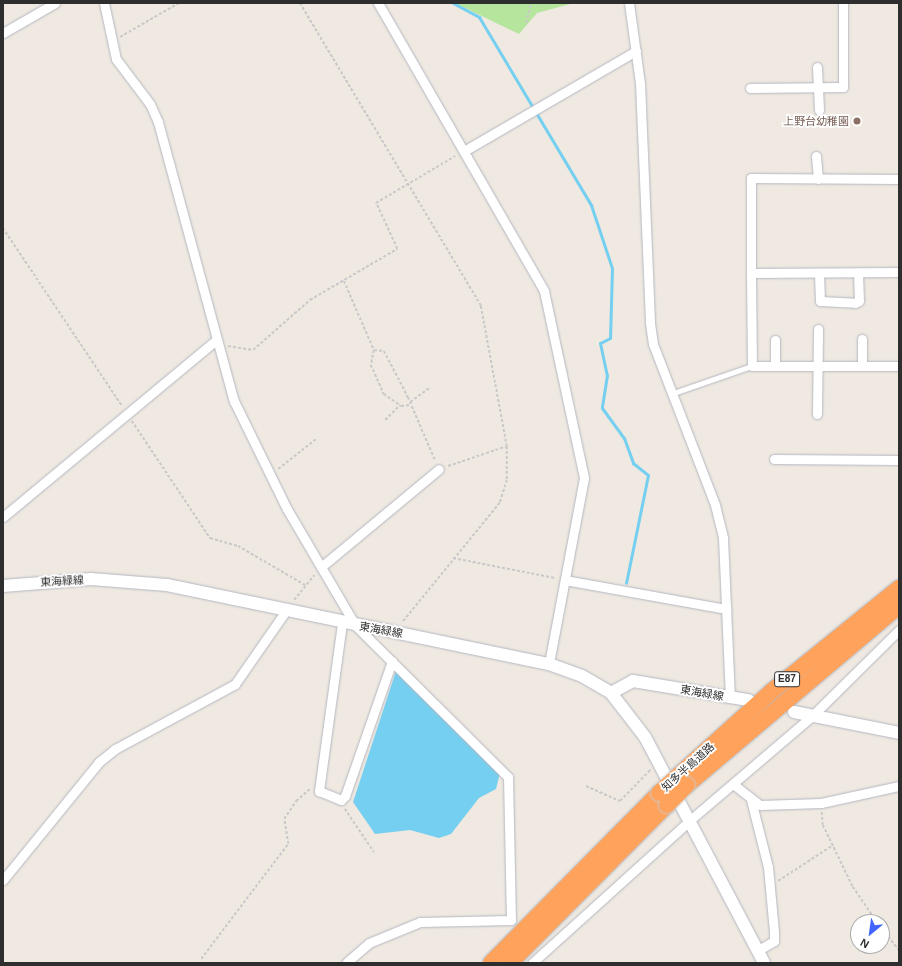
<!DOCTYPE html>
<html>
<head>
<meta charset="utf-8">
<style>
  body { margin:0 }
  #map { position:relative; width:902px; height:966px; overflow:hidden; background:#efe9e1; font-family:Arial,"Noto Sans JP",sans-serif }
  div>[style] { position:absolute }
  .green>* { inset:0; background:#b6e59e }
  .water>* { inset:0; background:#75cff0 }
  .stream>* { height:3px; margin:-1.5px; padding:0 1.5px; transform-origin:1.5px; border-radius:1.5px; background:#75cff0 }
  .path>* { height:1.5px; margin-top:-0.75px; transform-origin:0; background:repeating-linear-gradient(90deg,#c9c9c9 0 3px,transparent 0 5px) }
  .roads { filter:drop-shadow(0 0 1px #b4b7c1) drop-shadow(0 0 1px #b4b7c1) }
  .lane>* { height:4.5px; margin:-2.25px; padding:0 2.25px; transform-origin:2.25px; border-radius:2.25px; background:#fff }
  .street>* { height:9px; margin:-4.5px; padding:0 4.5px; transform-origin:4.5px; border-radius:4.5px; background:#fff }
  .secondary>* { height:12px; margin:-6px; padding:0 6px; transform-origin:6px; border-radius:6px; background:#fff }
  .highway>* { height:16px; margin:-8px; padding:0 8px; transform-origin:8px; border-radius:8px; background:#ffa35c }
  .bridges { filter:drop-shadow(0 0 1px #c9c9c9) drop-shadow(0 0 1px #c9c9c9) }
  .highway-bridge>* { height:16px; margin:-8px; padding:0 8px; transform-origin:8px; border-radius:8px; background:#ffa35c }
  .dots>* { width:11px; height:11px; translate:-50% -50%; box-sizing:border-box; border:2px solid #fff; border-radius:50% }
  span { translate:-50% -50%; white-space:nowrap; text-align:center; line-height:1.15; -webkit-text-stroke:3.5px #fff; paint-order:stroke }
  .shield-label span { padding:1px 3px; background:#fff; border:1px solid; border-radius:3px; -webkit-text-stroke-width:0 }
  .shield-label { font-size:10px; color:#2e2e2e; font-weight:700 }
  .education-label { font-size:11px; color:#785e54 }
  .right { translate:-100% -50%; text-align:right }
  .street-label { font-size:11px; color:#2e2e2e }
  .frame { position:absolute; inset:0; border:4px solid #2e2e2e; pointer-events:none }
  .north { position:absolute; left:850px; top:914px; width:40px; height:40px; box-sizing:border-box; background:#fff; border:1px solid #ababab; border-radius:50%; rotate:209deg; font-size:11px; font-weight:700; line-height:16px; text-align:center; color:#2e2e2e }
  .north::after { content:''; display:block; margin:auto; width:14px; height:18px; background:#4264fb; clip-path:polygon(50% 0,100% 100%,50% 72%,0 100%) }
</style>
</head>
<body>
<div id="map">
  <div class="green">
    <i style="clip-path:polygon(455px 3px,574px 3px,537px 13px,519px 34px)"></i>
  </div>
  <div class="water">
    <i style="clip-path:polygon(396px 671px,500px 773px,496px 789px,479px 798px,451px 834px,439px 838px,410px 830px,375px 834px,353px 802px)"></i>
  </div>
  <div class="stream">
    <i style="left:453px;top:3px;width:30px;rotate:28deg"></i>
    <i style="left:479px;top:17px;width:219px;rotate:59.2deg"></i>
    <i style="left:591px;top:205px;width:66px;rotate:71.6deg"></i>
    <i style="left:612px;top:268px;width:70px;rotate:91.6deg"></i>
    <i style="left:610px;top:338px;width:11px;rotate:153deg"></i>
    <i style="left:600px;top:343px;width:33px;rotate:78deg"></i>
    <i style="left:607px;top:375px;width:33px;rotate:99deg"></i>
    <i style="left:602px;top:408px;width:37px;rotate:54deg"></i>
    <i style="left:624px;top:438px;width:27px;rotate:70deg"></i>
    <i style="left:633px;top:463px;width:19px;rotate:39deg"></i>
    <i style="left:648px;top:475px;width:110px;rotate:101.5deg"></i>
  </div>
  <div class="path">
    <i style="left:300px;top:3px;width:353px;rotate:59.1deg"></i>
    <i style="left:481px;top:306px;width:142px;rotate:79.5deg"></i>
    <i style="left:507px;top:446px;width:34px;rotate:90deg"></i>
    <i style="left:507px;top:480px;width:24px;rotate:107deg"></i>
    <i style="left:500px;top:503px;width:155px;rotate:129.2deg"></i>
    <i style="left:526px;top:23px;width:21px;rotate:-76deg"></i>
    <i style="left:120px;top:37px;width:68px;rotate:-30deg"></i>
    <i style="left:3px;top:228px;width:214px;rotate:56.2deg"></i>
    <i style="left:344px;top:281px;width:75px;rotate:66.5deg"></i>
    <i style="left:374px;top:350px;width:10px;rotate:6deg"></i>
    <i style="left:384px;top:351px;width:52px;rotate:62.4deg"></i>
    <i style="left:408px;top:397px;width:69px;rotate:66.8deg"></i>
    <i style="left:228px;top:346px;width:25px;rotate:9deg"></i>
    <i style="left:253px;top:350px;width:76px;rotate:-41.3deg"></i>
    <i style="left:310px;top:300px;width:101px;rotate:-30.4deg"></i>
    <i style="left:397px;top:249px;width:51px;rotate:-114.5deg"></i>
    <i style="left:376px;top:203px;width:92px;rotate:-30.7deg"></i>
    <i style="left:374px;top:350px;width:15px;rotate:101deg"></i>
    <i style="left:371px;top:365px;width:32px;rotate:66deg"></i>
    <i style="left:384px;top:394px;width:21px;rotate:35deg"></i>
    <i style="left:401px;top:406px;width:9px;rotate:-6deg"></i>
    <i style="left:410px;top:402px;width:24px;rotate:-36deg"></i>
    <i style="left:385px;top:420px;width:21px;rotate:-45deg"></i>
    <i style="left:132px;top:421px;width:141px;rotate:56.3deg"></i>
    <i style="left:210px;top:538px;width:29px;rotate:16deg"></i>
    <i style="left:238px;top:546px;width:78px;rotate:30.2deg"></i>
    <i style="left:448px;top:466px;width:62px;rotate:-18.7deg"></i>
    <i style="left:278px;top:469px;width:48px;rotate:-38.3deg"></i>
    <i style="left:453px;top:558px;width:104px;rotate:11.1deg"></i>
    <i style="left:294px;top:600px;width:32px;rotate:-51deg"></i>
    <i style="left:586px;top:786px;width:37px;rotate:24deg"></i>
    <i style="left:620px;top:801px;width:45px;rotate:-45.9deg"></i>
    <i style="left:345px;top:809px;width:52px;rotate:56deg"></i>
    <i style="left:822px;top:812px;width:13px;rotate:86deg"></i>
    <i style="left:823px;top:825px;width:69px;rotate:64.2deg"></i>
    <i style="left:853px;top:887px;width:42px;rotate:55.6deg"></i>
    <i style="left:778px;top:881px;width:66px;rotate:-33.2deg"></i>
    <i style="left:882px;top:929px;width:27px;rotate:51deg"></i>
    <i style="left:201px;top:959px;width:144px;rotate:-52.9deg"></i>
    <i style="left:288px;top:844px;width:25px;rotate:-99deg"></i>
    <i style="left:284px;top:819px;width:22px;rotate:-56deg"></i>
    <i style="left:296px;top:801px;width:18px;rotate:-41deg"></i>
  </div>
  <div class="roads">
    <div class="lane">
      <i style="left:671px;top:394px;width:86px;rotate:-19.1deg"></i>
    </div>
    <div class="street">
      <i style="left:104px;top:3px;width:57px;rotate:77.9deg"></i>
      <i style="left:116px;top:59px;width:56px;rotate:52.9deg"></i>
      <i style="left:150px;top:104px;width:20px;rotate:66deg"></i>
      <i style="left:158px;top:122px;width:289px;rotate:74.8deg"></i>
      <i style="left:234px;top:401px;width:120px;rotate:63.9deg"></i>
      <i style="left:287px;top:509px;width:134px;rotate:59.6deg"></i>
      <i style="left:355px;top:625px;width:216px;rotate:44.8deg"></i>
      <i style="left:508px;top:777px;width:143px;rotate:88.8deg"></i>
      <i style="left:511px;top:920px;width:91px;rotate:178.7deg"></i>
      <i style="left:420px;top:922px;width:55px;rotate:157.6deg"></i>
      <i style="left:369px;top:943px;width:30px;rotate:139deg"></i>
      <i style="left:378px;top:3px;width:332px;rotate:60deg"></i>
      <i style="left:544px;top:291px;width:191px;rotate:77.9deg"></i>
      <i style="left:584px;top:478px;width:189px;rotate:100.7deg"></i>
      <i style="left:629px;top:3px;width:81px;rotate:82.2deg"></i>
      <i style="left:640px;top:83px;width:240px;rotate:87.6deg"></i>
      <i style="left:650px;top:323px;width:21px;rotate:82deg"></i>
      <i style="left:653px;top:344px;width:173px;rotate:68.9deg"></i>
      <i style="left:715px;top:505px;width:34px;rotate:76deg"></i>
      <i style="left:723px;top:538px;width:160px;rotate:87.5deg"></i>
      <i style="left:3px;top:33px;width:60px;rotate:-30deg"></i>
      <i style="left:817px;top:67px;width:43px;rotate:87.3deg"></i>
      <i style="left:750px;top:88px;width:93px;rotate:-0.6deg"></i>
      <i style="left:843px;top:87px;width:84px;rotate:-90deg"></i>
      <i style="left:464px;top:151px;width:199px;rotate:-30.2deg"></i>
      <i style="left:816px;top:156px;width:23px;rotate:85deg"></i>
      <i style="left:899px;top:179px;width:148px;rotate:-179.6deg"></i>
      <i style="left:751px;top:178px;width:95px;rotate:90deg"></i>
      <i style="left:751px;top:273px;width:93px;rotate:89.4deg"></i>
      <i style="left:752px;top:366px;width:147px"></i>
      <i style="left:751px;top:273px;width:148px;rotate:-0.4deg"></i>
      <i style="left:819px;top:273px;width:28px;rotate:88deg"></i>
      <i style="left:820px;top:301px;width:35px;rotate:3deg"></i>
      <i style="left:855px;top:303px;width:4px;rotate:-27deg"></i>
      <i style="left:859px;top:301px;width:28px;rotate:-92deg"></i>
      <i style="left:775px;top:366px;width:26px;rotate:-90deg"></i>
      <i style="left:862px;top:366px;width:27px;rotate:-90deg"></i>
      <i style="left:817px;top:414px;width:85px;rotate:-89.3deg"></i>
      <i style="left:774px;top:459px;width:125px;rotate:0.5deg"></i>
      <i style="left:3px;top:517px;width:277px;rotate:-39.7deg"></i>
      <i style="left:321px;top:567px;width:153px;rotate:-39.7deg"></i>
      <i style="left:565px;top:580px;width:164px;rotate:10.2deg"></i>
      <i style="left:342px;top:623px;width:170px;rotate:97.8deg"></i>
      <i style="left:319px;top:791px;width:24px;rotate:22deg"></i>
      <i style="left:341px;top:800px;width:6px;rotate:-45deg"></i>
      <i style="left:345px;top:796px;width:143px;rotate:-70.8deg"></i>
      <i style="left:733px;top:784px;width:34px;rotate:38deg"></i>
      <i style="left:760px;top:805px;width:61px;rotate:-1.9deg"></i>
      <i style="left:821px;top:803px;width:80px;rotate:-12.3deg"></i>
      <i style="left:751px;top:800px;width:69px;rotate:75.8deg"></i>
      <i style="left:768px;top:867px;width:65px;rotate:84.7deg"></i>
      <i style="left:774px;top:932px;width:9px;rotate:90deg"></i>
      <i style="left:774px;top:941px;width:20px;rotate:150deg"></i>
      <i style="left:3px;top:880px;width:152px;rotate:-50.9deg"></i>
      <i style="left:99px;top:762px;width:21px;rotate:-39deg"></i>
      <i style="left:115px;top:749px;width:136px;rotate:-28.4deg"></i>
      <i style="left:235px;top:684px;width:88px;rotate:-55.2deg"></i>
      <i style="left:532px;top:963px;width:212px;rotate:-42.1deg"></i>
      <i style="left:689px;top:821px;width:163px;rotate:-40.5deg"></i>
      <i style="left:813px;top:715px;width:121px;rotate:-44.7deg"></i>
    </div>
    <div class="secondary">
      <i style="left:3px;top:586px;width:88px;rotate:-4.5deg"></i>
      <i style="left:91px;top:579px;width:76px;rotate:4.5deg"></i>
      <i style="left:167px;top:585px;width:390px;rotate:11.7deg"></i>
      <i style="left:549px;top:664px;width:35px;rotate:20deg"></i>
      <i style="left:582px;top:676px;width:34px;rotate:30deg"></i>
      <i style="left:611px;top:693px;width:56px;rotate:52.3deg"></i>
      <i style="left:645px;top:737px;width:255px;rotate:62.2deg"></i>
      <i style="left:611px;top:693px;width:25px;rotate:-29deg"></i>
      <i style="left:633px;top:681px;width:117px;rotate:9.4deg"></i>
      <i style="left:794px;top:712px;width:107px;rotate:11.3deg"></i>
    </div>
    <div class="highway">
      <i style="left:679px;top:775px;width:125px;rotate:-42.1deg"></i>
      <i style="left:772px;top:691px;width:164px;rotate:-39deg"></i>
      <i style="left:687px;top:785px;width:277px;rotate:-40.2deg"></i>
      <i style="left:491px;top:963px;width:239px;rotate:-45.3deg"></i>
      <i style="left:510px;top:963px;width:223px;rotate:-45.2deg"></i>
    </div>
  </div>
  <div class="bridges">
    <div class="highway-bridge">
      <i style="left:659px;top:793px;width:27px;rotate:-42deg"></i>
      <i style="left:667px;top:805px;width:28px;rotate:-45deg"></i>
    </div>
  </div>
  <div class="dots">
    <i style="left:857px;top:121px;background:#8d6e63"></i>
  </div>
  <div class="shield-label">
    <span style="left:787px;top:679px">E87</span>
  </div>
  <div class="education-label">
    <span class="right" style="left:849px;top:121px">上野台幼稚園</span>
  </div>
  <div class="street-label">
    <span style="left:62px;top:581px;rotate:-3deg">東海緑線</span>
    <span style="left:381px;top:630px;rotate:10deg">東海緑線</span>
    <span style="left:702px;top:693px;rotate:10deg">東海緑線</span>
    <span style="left:688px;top:767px;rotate:-42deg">知多半島道路</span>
  </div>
  <div class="frame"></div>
  <div class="north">N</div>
</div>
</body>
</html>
